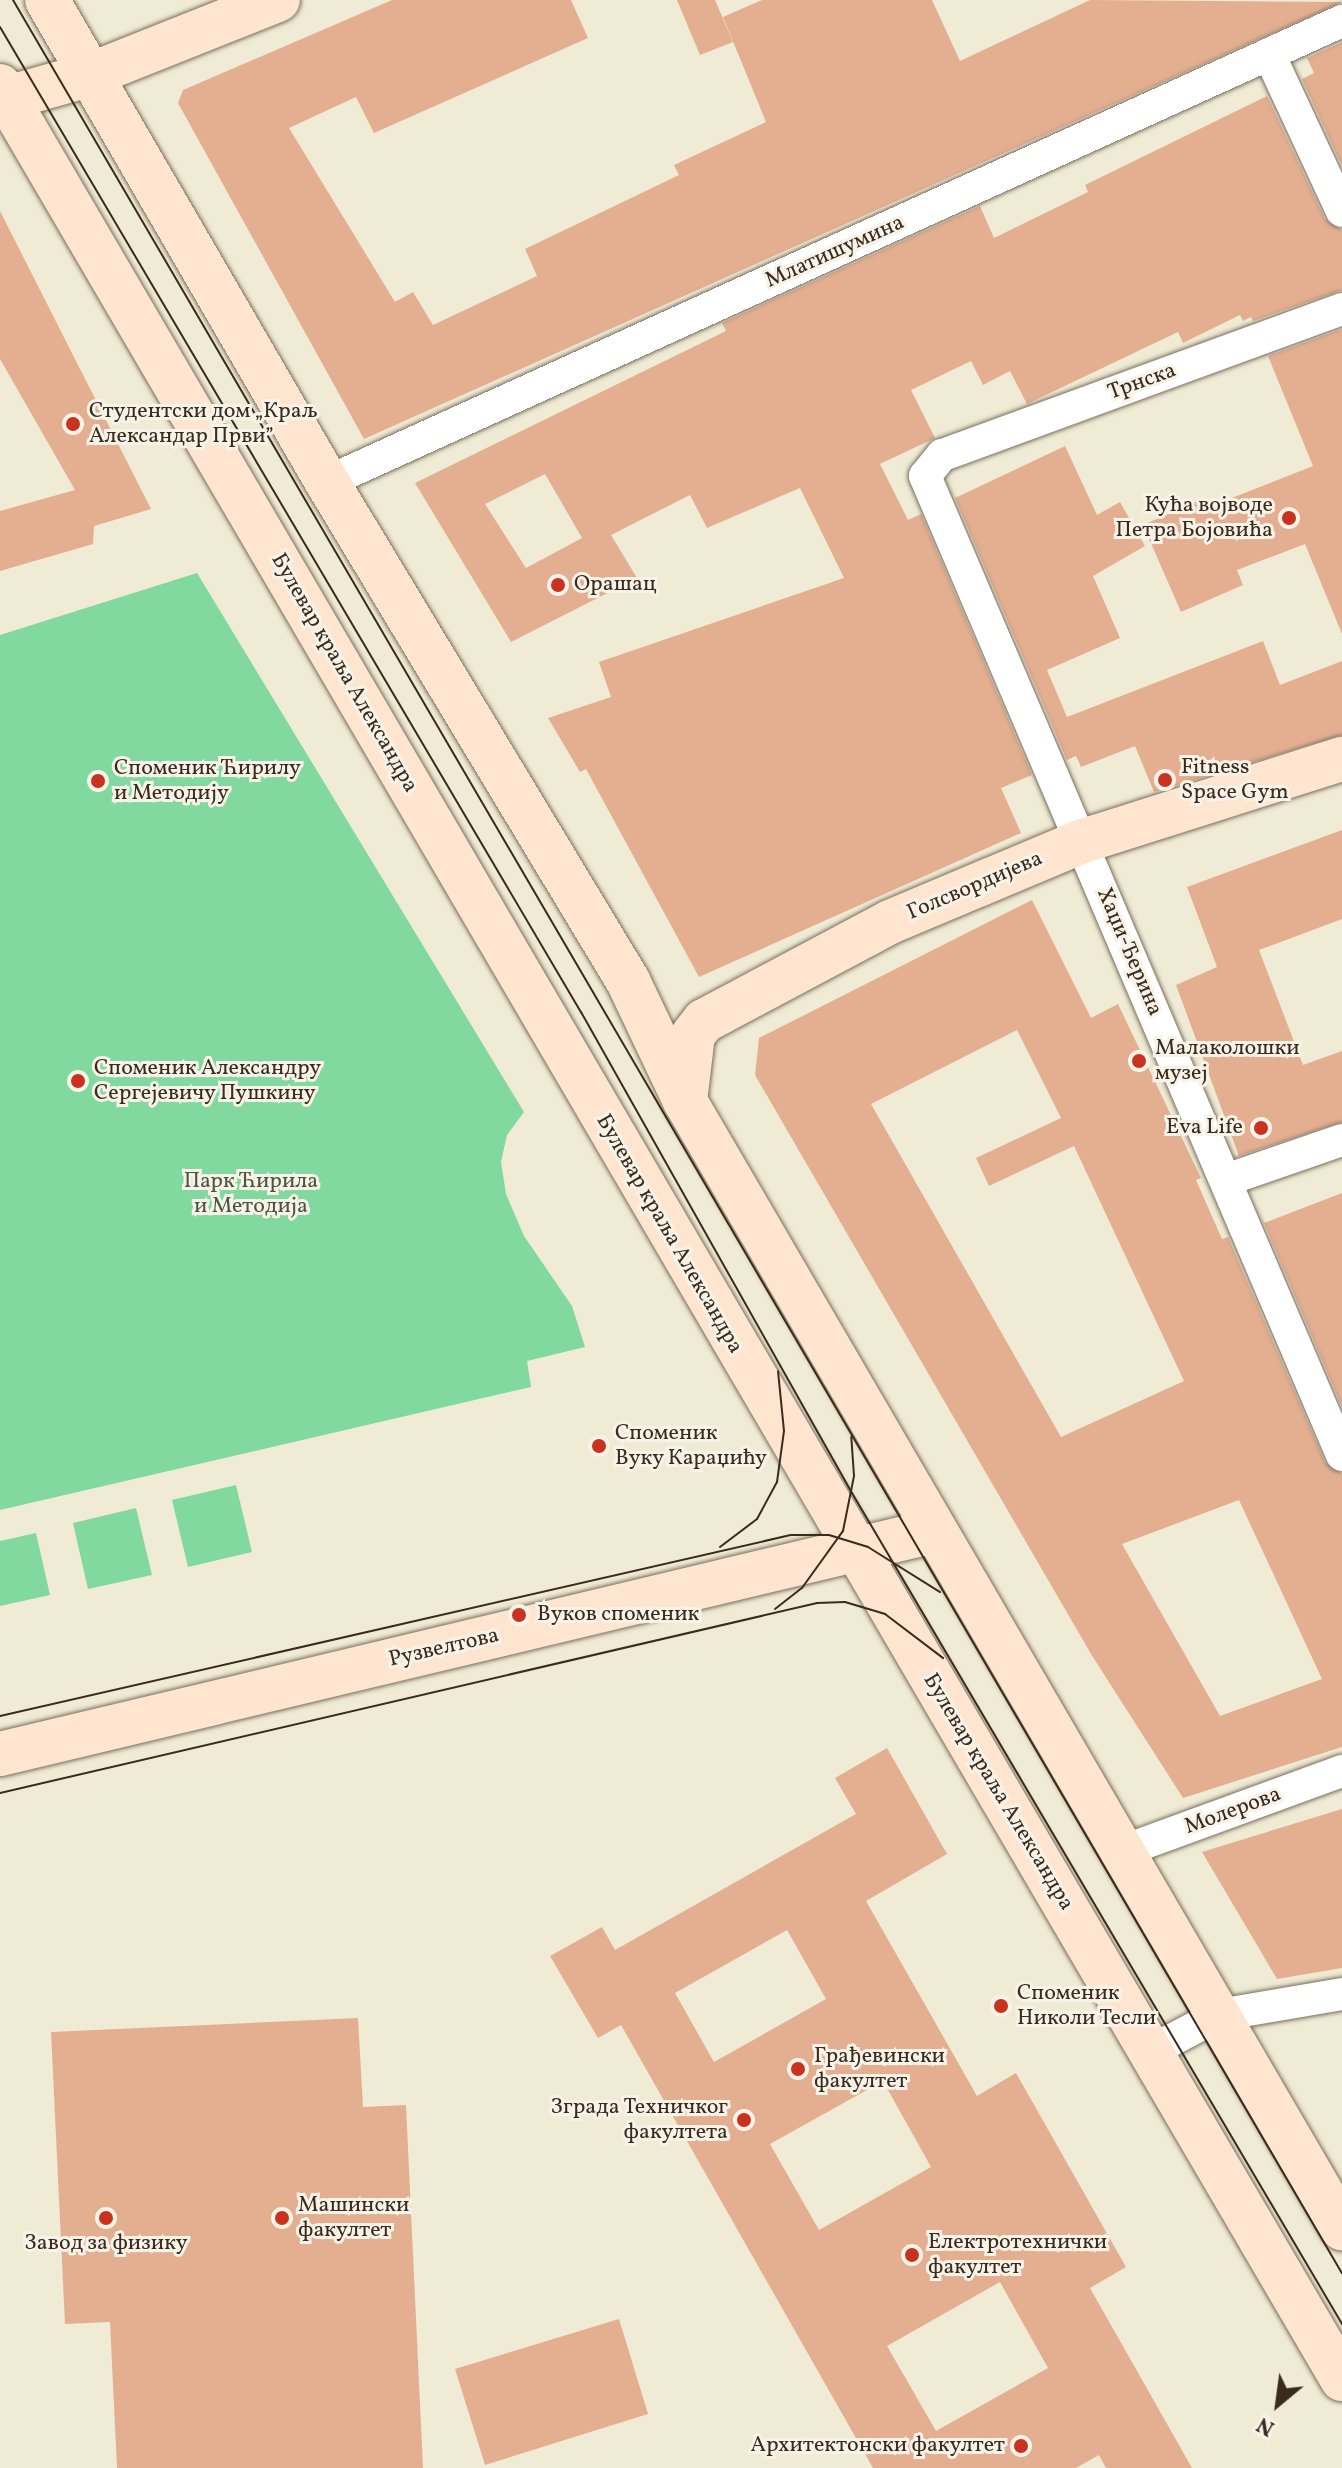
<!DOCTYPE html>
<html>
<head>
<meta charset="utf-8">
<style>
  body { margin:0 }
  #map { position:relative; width:1342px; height:2468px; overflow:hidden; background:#f0ebd5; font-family:Vollkorn,serif }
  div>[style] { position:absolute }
  .green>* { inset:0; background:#81d99f }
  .building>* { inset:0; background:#e4af91 }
  .roads { filter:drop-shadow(0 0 2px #7a6e5e) drop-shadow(0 0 2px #7a6e5e) }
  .minor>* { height:32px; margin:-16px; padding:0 16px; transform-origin:16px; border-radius:16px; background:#fff }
  .secondary>* { height:44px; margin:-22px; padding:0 22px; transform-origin:22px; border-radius:22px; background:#fde5d0 }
  .tram>* { height:2px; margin:-1px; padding:0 1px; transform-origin:1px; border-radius:1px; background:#3b2a1e }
  .dots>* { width:22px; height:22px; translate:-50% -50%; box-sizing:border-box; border:4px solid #f7f3e8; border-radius:50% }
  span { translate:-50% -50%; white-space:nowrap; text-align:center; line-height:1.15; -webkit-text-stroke:6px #f7f3e8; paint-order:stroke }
  .street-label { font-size:22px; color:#3b2a1e }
  .poi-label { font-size:22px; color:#3b2a1e }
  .left { translate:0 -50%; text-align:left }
  .right { translate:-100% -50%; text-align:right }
  .park-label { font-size:22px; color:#4c563e }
  .north { position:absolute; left:1238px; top:2364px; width:80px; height:80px; -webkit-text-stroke:6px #f7f3e8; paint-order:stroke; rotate:209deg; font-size:22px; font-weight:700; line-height:32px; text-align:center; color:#3b2a1e }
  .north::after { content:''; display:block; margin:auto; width:28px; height:36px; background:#3b2a1e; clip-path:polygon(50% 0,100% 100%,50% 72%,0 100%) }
</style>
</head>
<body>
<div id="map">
  <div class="green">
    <i style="clip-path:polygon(197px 573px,524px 1112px,507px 1135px,501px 1162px,506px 1194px,524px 1236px,572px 1306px,585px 1347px,527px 1361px,531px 1387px,0 1510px,0 635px)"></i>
    <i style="clip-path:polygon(236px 1485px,252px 1552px,188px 1567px,172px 1500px)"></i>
    <i style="clip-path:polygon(136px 1508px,152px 1575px,88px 1589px,73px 1523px)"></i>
    <i style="clip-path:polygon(36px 1533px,50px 1595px,0 1606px,0 1541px)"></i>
  </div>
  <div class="building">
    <i style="clip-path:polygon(392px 0,571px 0,588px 38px,374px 133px,356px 97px,289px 128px,395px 302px,413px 292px,433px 325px,537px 276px,525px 249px,679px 175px,674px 165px,766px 122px,723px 17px,762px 0,932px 0,960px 61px,1090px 0,1342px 2px,364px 439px,178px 103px,183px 90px)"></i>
    <i style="clip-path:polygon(677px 0,715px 0,733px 42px,700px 55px)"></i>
    <i style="clip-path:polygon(1342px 42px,1342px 166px,1302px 79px,1314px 73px,1307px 58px)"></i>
    <i style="clip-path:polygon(evenodd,1267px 96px,1325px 219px,1342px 230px,1342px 290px,1253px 321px,1251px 317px,1243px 321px,1240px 315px,1183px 343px,1178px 332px,1027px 404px,1010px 371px,983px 385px,971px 361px,911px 390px,935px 438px,880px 464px,908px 520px,921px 514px,1032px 775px,1001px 788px,1021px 833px,699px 977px,586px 769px,580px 772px,548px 718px,611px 697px,599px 662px,844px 578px,800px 488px,707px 528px,690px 495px,611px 535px,637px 578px,511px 642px,415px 483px,726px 331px,722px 323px,980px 206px,994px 238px,1088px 192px,1085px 185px,1267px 96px,545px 474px,582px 538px,526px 568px,485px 504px,545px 474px)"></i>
    <i style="clip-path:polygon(0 211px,151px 509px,94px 526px,93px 544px,0 571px,0 511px,75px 490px,0 359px)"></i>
    <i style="clip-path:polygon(1342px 329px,1342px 634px,1305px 544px,1237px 570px,1243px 585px,1181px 612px,1143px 525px,1205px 498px,1209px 507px,1313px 466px,1268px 356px)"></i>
    <i style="clip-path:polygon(1065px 446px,1097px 515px,1120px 502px,1145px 546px,1093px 576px,1120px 638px,1047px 670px,1067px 717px,1263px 641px,1280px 685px,1342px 661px,1342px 735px,1154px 792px,1135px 746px,1081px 767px,1076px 756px,1067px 760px,955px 498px)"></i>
    <i style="clip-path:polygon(1342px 830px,1342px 919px,1259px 950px,1303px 1065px,1342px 1051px,1342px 1122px,1239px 1156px,1176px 985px,1217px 967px,1187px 887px)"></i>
    <i style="clip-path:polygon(evenodd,1032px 900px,1091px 1018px,1118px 1004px,1201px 1178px,1196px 1180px,1222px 1239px,1228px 1237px,1325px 1462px,1342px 1474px,1342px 1747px,1183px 1798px,1091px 1654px,755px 1075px,759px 1038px,1032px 900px,1017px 1030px,1061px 1118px,976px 1158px,989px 1186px,1074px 1146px,1184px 1381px,1061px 1437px,871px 1104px,1017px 1030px,1032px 900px,1239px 1500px,1322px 1679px,1220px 1716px,1122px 1544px,1239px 1500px)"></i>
    <i style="clip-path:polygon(1342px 1193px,1342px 1407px,1264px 1223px)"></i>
    <i style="clip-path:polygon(evenodd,887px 1748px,947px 1854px,866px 1901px,977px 2096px,1016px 2073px,1126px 2267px,1090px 2288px,1192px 2468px,1106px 2468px,1099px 2455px,1076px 2468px,873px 2468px,621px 2025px,598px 2038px,550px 1956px,602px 1927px,615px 1950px,856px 1814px,835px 1778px,887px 1748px,787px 1930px,826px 1999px,714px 2062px,675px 1993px,787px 1930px,887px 1748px,883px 2081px,931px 2167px,819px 2230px,770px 2144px,883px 2081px,887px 1748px,1000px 2282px,1048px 2368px,936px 2431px,887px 2346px,1000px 2282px)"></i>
    <i style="clip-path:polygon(1342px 1809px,1342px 1968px,1277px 1979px,1202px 1852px)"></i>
    <i style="clip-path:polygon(358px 2018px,363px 2107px,406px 2105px,423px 2468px,117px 2468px,110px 2322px,65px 2324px,51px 2032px)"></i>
    <i style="clip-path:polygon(619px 2319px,648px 2414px,485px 2465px,455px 2369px)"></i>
  </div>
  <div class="roads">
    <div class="minor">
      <i style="left:1269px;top:54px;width:173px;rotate:65.1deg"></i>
      <i style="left:1342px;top:309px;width:426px;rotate:159.9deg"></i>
      <i style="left:942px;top:455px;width:27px;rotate:129deg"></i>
      <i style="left:925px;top:476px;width:1064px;rotate:66.93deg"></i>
      <i style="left:327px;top:482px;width:1115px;rotate:-24.43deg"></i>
      <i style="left:1226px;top:1180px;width:123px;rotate:-19deg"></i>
      <i style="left:1123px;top:1851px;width:233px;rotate:-20.1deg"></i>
      <i style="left:1151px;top:2051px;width:77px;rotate:-27.9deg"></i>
      <i style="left:1219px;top:2015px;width:125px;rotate:-9.7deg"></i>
    </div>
    <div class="secondary">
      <i style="left:47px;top:0;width:557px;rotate:59.85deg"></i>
      <i style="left:327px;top:482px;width:583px;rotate:58.9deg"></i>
      <i style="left:628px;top:981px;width:133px;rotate:64.6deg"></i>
      <i style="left:685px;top:1101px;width:1305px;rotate:59.76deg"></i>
      <i style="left:0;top:86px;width:2657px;rotate:59.66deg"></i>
      <i style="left:0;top:100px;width:96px;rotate:-15.8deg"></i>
      <i style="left:92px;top:74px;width:200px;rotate:-21.7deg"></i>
      <i style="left:685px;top:1101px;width:66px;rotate:-83.1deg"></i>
      <i style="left:693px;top:1035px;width:18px;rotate:-52deg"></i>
      <i style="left:704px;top:1021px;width:211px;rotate:-28deg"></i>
      <i style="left:890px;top:922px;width:209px;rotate:-22.8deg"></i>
      <i style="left:1083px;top:841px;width:272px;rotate:-17.6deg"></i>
      <i style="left:0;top:1754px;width:960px;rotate:-13.43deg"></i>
    </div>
  </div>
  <div class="tram">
    <i style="left:13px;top:0;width:2633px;rotate:59.69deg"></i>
    <i style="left:0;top:27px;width:1144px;rotate:59.47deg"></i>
    <i style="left:581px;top:1012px;width:552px;rotate:60.6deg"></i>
    <i style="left:852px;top:1493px;width:965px;rotate:59.47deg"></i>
    <i style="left:720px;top:1547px;width:46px;rotate:-37.1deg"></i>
    <i style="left:757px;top:1519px;width:42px;rotate:-61.6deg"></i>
    <i style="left:777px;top:1482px;width:51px;rotate:-82.2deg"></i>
    <i style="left:784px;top:1431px;width:60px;rotate:-95.7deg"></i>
    <i style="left:775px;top:1609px;width:34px;rotate:-38deg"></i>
    <i style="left:802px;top:1588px;width:70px;rotate:-54.3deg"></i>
    <i style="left:843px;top:1531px;width:56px;rotate:-78.7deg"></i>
    <i style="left:854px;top:1476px;width:39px;rotate:-94deg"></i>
    <i style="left:0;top:1716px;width:811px;rotate:-12.89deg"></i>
    <i style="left:791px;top:1535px;width:38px"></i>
    <i style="left:829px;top:1535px;width:41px;rotate:17.1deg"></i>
    <i style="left:868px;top:1547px;width:85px;rotate:32deg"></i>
    <i style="left:0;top:1793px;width:839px;rotate:-13.09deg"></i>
    <i style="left:817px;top:1603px;width:28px;rotate:-2deg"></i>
    <i style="left:845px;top:1602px;width:42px;rotate:16.7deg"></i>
    <i style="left:885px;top:1614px;width:73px;rotate:37.2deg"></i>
  </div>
  <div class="dots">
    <i style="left:73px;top:424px;background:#c8321e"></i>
    <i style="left:1289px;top:518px;background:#c8321e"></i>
    <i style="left:558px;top:585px;background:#c8321e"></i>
    <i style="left:1165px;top:780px;background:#c8321e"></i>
    <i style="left:98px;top:781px;background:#c8321e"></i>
    <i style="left:1139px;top:1061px;background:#c8321e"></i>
    <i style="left:78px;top:1081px;background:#c8321e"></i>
    <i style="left:1261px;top:1128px;background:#c8321e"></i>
    <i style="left:599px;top:1446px;background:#c8321e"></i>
    <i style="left:519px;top:1615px;background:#c8321e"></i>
    <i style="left:1001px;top:2006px;background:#c8321e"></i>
    <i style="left:798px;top:2069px;background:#c8321e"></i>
    <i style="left:744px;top:2120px;background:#c8321e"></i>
    <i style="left:106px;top:2218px;background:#c8321e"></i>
    <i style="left:282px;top:2218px;background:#c8321e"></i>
    <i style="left:912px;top:2255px;background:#c8321e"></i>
    <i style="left:1021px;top:2446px;background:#c8321e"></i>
  </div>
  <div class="street-label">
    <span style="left:835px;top:252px;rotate:-24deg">Млатишумина</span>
    <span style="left:1142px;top:382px;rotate:-20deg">Трнска</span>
    <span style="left:344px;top:673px;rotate:60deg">Булевар краља Александра</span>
    <span style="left:975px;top:886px;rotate:-23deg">Голсвордијева</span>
    <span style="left:1129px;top:952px;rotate:67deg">Хаџи-Ђерина</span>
    <span style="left:669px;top:1234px;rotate:60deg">Булевар краља Александра</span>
    <span style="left:444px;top:1648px;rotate:-13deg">Рузвелтова</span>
    <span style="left:998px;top:1792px;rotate:59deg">Булевар краља Александра</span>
    <span style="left:1233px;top:1811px;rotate:-20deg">Молерова</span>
  </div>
  <div class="poi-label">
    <span class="left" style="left:89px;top:424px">Студентски дом „Краљ<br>Александар Први”</span>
    <span class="right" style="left:1273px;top:518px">Кућа војводе<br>Петра Бојовића</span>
    <span class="left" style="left:574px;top:585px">Орашац</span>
    <span class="left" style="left:1181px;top:780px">Fitness<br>Space Gym</span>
    <span class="left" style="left:114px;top:781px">Споменик Ћирилу<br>и Методију</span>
    <span class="left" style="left:1155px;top:1061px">Малаколошки<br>музеј</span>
    <span class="left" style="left:94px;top:1081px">Споменик Александру<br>Сергејевичу Пушкину</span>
    <span class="right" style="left:1243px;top:1128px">Eva Life</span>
    <span class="left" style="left:615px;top:1446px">Споменик<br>Вуку Караџићу</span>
    <span class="left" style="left:537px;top:1615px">Вуков споменик</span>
    <span class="left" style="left:1017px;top:2006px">Споменик<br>Николи Тесли</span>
    <span class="left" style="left:814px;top:2069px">Грађевински<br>факултет</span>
    <span class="right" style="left:728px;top:2120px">Зграда Техничког<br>факултета</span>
    <span class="left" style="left:298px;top:2218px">Машински<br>факултет</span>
    <span class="left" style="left:928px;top:2255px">Електротехнички<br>факултет</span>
    <span style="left:106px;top:2244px">Завод за физику</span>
    <span class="right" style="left:1005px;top:2446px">Архитектонски факултет</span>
  </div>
  <div class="park-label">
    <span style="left:251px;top:1194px">Парк Ћирила<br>и Методија</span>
  </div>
  <div class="north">N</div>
</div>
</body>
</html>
